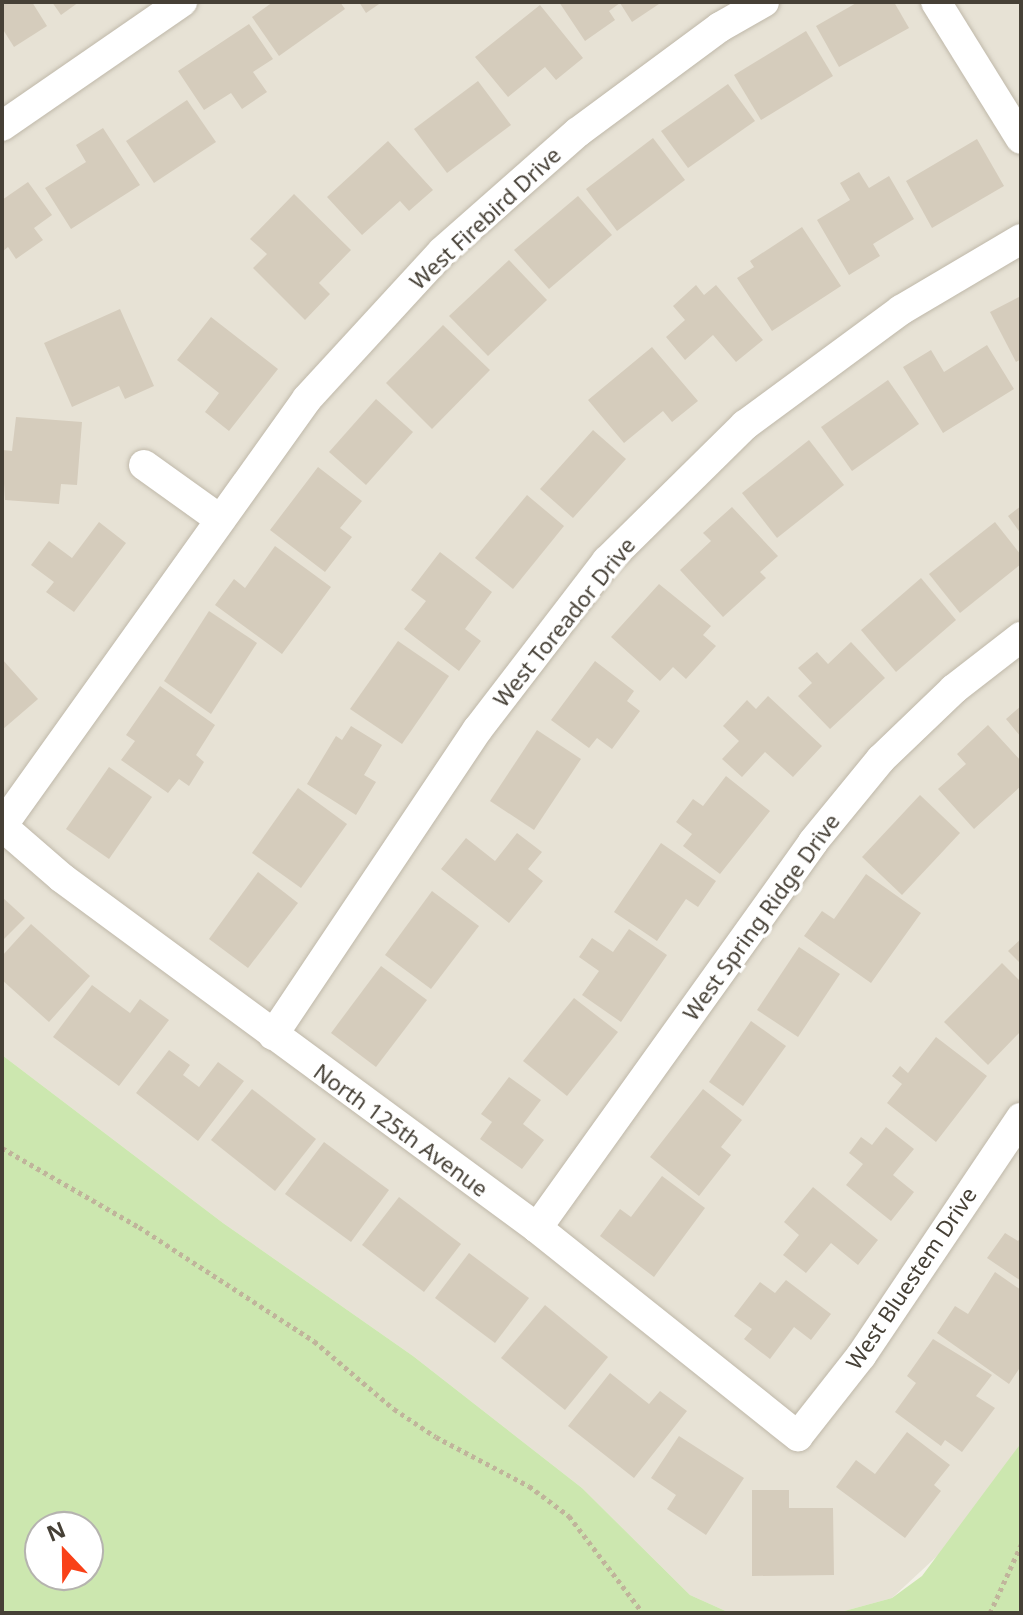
<!DOCTYPE html>
<html>
<head>
<meta charset="utf-8">
<style>
  body { margin:0 }
  #map { position:relative; width:1023px; height:1615px; overflow:hidden; background:#f3f0e7; font-family:"Noto Sans",sans-serif }
  div>[style] { position:absolute }
  .residential>* { inset:0; background:#e7e2d5 }
  .green>* { inset:0; background:#cce7af }
  .building>* { inset:0; background:#d5ccbc }
  .path>* { height:5px; margin-top:-2.5px; transform-origin:0; background:repeating-linear-gradient(90deg,#c0b49b 0 4px,transparent 0 8px) }
  .roads { filter:drop-shadow(0 0 2px #bfb8a9) drop-shadow(0 0 2px #bfb8a9) }
  .street>* { height:30px; margin:-15px; padding:0 15px; transform-origin:15px; border-radius:15px; background:#fff }
  span { translate:-50% -50%; white-space:nowrap; text-align:center; line-height:1.15; -webkit-text-stroke:7px #fff; paint-order:stroke }
  .street-label { font-size:22px; color:#464036 }
  .frame { position:absolute; inset:0; border:4px solid #464036; pointer-events:none }
  .north { position:absolute; left:24px; top:1511px; width:80px; height:80px; box-sizing:border-box; background:#fff; border:2px solid #b5b3af; border-radius:50%; rotate:338deg; font-size:22px; font-weight:700; line-height:32px; text-align:center; color:#464036 }
  .north::after { content:''; display:block; margin:auto; width:28px; height:36px; background:#f94118; clip-path:polygon(50% 0,100% 100%,50% 72%,0 100%) }
</style>
</head>
<body>
<div id="map">
  <div class="residential">
    <i style="clip-path:polygon(2px 2px,1021px 2px,1021px 1443px,949px 1545px,892px 1598px,837px 1613px,730px 1613px,690px 1595px,582px 1488px,413px 1356px,223px 1223px,2px 1055px)"></i>
  </div>
  <div class="green">
    <i style="clip-path:polygon(evenodd,2px 1055px,223px 1223px,413px 1356px,582px 1488px,690px 1595px,730px 1613px,2px 1613px,2px 1055px,40px 1527px,88px 1527px,88px 1575px,40px 1575px,40px 1527px)"></i>
    <i style="clip-path:polygon(1021px 1443px,1021px 1613px,837px 1613px,892px 1598px,922px 1576px)"></i>
  </div>
  <div class="building">
    <i style="clip-path:polygon(2px 2px,32px 2px,47px 26px,14px 47px,2px 28px)"></i>
    <i style="clip-path:polygon(52px 2px,79px 2px,61px 15px)"></i>
    <i style="clip-path:polygon(273px 2px,340px 2px,345px 9px,279px 56px,252px 17px)"></i>
    <i style="clip-path:polygon(359px 2px,382px 2px,366px 13px)"></i>
    <i style="clip-path:polygon(559px 2px,662px 2px,632px 22px,620px 3px,609px 11px,615px 20px,585px 41px)"></i>
    <i style="clip-path:polygon(858px 2px,894px 2px,909px 28px,839px 67px,816px 26px)"></i>
    <i style="clip-path:polygon(540px 5px,583px 58px,556px 80px,545px 67px,508px 97px,475px 57px)"></i>
    <i style="clip-path:polygon(249px 24px,273px 59px,253px 72px,267px 92px,242px 109px,231px 93px,204px 110px,178px 71px)"></i>
    <i style="clip-path:polygon(806px 31px,833px 76px,761px 120px,734px 75px)"></i>
    <i style="clip-path:polygon(478px 81px,511px 125px,447px 173px,414px 129px)"></i>
    <i style="clip-path:polygon(728px 84px,755px 121px,688px 168px,661px 131px)"></i>
    <i style="clip-path:polygon(187px 100px,216px 142px,154px 183px,126px 141px)"></i>
    <i style="clip-path:polygon(103px 128px,140px 185px,71px 229px,45px 188px,86px 162px,76px 145px)"></i>
    <i style="clip-path:polygon(653px 138px,685px 180px,617px 231px,586px 189px)"></i>
    <i style="clip-path:polygon(977px 139px,1004px 186px,932px 228px,906px 181px)"></i>
    <i style="clip-path:polygon(388px 141px,433px 190px,409px 211px,400px 201px,362px 235px,327px 197px)"></i>
    <i style="clip-path:polygon(859px 172px,869px 188px,889px 176px,914px 219px,873px 244px,880px 256px,849px 275px,817px 220px,850px 200px,840px 183px)"></i>
    <i style="clip-path:polygon(28px 182px,52px 215px,34px 228px,43px 240px,16px 259px,8px 247px,2px 252px,2px 200px)"></i>
    <i style="clip-path:polygon(294px 194px,351px 250px,319px 283px,330px 294px,305px 320px,253px 268px,267px 254px,250px 239px)"></i>
    <i style="clip-path:polygon(578px 196px,612px 235px,549px 289px,514px 250px)"></i>
    <i style="clip-path:polygon(802px 227px,841px 286px,772px 331px,737px 278px,754px 267px,750px 261px)"></i>
    <i style="clip-path:polygon(509px 260px,547px 300px,488px 356px,449px 316px)"></i>
    <i style="clip-path:polygon(696px 285px,704px 295px,716px 285px,763px 340px,736px 362px,713px 335px,685px 360px,666px 337px,685px 320px,673px 306px)"></i>
    <i style="clip-path:polygon(1021px 296px,1021px 359px,1016px 362px,990px 312px)"></i>
    <i style="clip-path:polygon(120px 309px,154px 386px,125px 399px,119px 386px,72px 407px,44px 343px)"></i>
    <i style="clip-path:polygon(211px 317px,278px 369px,229px 431px,205px 412px,219px 393px,177px 360px)"></i>
    <i style="clip-path:polygon(443px 325px,490px 370px,432px 429px,386px 383px)"></i>
    <i style="clip-path:polygon(987px 345px,1014px 389px,943px 433px,903px 367px,931px 350px,944px 372px)"></i>
    <i style="clip-path:polygon(652px 347px,698px 401px,672px 422px,663px 411px,624px 443px,588px 400px)"></i>
    <i style="clip-path:polygon(888px 380px,919px 424px,852px 471px,821px 427px)"></i>
    <i style="clip-path:polygon(376px 399px,413px 432px,366px 485px,329px 452px)"></i>
    <i style="clip-path:polygon(16px 417px,82px 422px,77px 485px,61px 484px,59px 504px,5px 500px,2px 450px,12px 451px)"></i>
    <i style="clip-path:polygon(593px 430px,626px 459px,573px 518px,540px 489px)"></i>
    <i style="clip-path:polygon(809px 440px,844px 485px,777px 538px,742px 493px)"></i>
    <i style="clip-path:polygon(318px 467px,362px 501px,340px 528px,352px 537px,325px 572px,270px 530px)"></i>
    <i style="clip-path:polygon(527px 495px,564px 526px,513px 589px,475px 558px)"></i>
    <i style="clip-path:polygon(1021px 506px,1021px 534px,1008px 516px)"></i>
    <i style="clip-path:polygon(732px 507px,778px 556px,760px 572px,766px 578px,723px 617px,680px 570px,711px 541px,703px 533px)"></i>
    <i style="clip-path:polygon(99px 522px,126px 543px,74px 612px,46px 592px,54px 582px,31px 565px,49px 541px,72px 558px)"></i>
    <i style="clip-path:polygon(995px 522px,1021px 555px,1021px 564px,960px 613px,929px 574px)"></i>
    <i style="clip-path:polygon(275px 546px,331px 587px,282px 654px,215px 605px,234px 579px,245px 588px)"></i>
    <i style="clip-path:polygon(440px 552px,492px 592px,465px 629px,481px 641px,459px 671px,404px 629px,426px 601px,411px 590px)"></i>
    <i style="clip-path:polygon(921px 578px,956px 620px,896px 672px,861px 630px)"></i>
    <i style="clip-path:polygon(659px 584px,711px 626px,703px 635px,716px 646px,686px 679px,673px 667px,660px 681px,611px 637px)"></i>
    <i style="clip-path:polygon(209px 611px,257px 643px,211px 714px,164px 681px)"></i>
    <i style="clip-path:polygon(398px 641px,449px 676px,402px 744px,350px 709px)"></i>
    <i style="clip-path:polygon(851px 642px,885px 678px,830px 729px,798px 696px,812px 683px,798px 668px,817px 652px,828px 664px)"></i>
    <i style="clip-path:polygon(2px 659px,38px 699px,2px 730px)"></i>
    <i style="clip-path:polygon(595px 661px,634px 691px,627px 701px,640px 711px,612px 749px,597px 738px,589px 748px,551px 720px)"></i>
    <i style="clip-path:polygon(160px 686px,215px 725px,196px 755px,204px 762px,189px 786px,179px 779px,168px 793px,121px 760px,135px 741px,126px 735px)"></i>
    <i style="clip-path:polygon(768px 696px,822px 746px,793px 777px,765px 752px,742px 777px,722px 759px,739px 741px,723px 726px,747px 700px,756px 709px)"></i>
    <i style="clip-path:polygon(1021px 706px,1021px 737px,1006px 719px)"></i>
    <i style="clip-path:polygon(988px 725px,1021px 761px,1021px 786px,974px 829px,938px 789px,966px 764px,957px 754px)"></i>
    <i style="clip-path:polygon(351px 726px,382px 745px,364px 775px,376px 782px,356px 815px,307px 784px,336px 736px,342px 740px)"></i>
    <i style="clip-path:polygon(537px 730px,581px 759px,534px 830px,490px 801px)"></i>
    <i style="clip-path:polygon(109px 767px,152px 797px,109px 859px,66px 829px)"></i>
    <i style="clip-path:polygon(726px 776px,770px 811px,720px 874px,683px 846px,692px 834px,676px 822px,693px 799px,703px 806px)"></i>
    <i style="clip-path:polygon(298px 788px,347px 824px,301px 888px,252px 853px)"></i>
    <i style="clip-path:polygon(920px 795px,960px 833px,902px 895px,862px 857px)"></i>
    <i style="clip-path:polygon(517px 833px,542px 852px,528px 869px,543px 881px,509px 923px,441px 869px,466px 838px,495px 861px)"></i>
    <i style="clip-path:polygon(661px 843px,716px 881px,698px 907px,686px 899px,657px 941px,614px 912px)"></i>
    <i style="clip-path:polygon(258px 872px,298px 903px,248px 968px,209px 939px)"></i>
    <i style="clip-path:polygon(866px 874px,921px 913px,871px 983px,804px 936px,822px 911px,834px 919px)"></i>
    <i style="clip-path:polygon(432px 891px,479px 926px,431px 989px,385px 955px)"></i>
    <i style="clip-path:polygon(2px 897px,25px 918px,2px 941px)"></i>
    <i style="clip-path:polygon(31px 924px,90px 976px,49px 1022px,2px 980px,2px 956px)"></i>
    <i style="clip-path:polygon(629px 929px,667px 955px,621px 1022px,582px 995px,599px 971px,579px 957px,592px 938px,613px 952px)"></i>
    <i style="clip-path:polygon(1021px 939px,1021px 964px,1008px 951px)"></i>
    <i style="clip-path:polygon(799px 947px,840px 974px,798px 1037px,757px 1010px)"></i>
    <i style="clip-path:polygon(1002px 963px,1021px 982px,1021px 1031px,988px 1065px,944px 1022px)"></i>
    <i style="clip-path:polygon(381px 966px,427px 1000px,376px 1067px,331px 1033px)"></i>
    <i style="clip-path:polygon(92px 985px,130px 1013px,140px 999px,169px 1020px,119px 1086px,53px 1037px)"></i>
    <i style="clip-path:polygon(574px 998px,618px 1032px,567px 1096px,523px 1061px)"></i>
    <i style="clip-path:polygon(751px 1021px,786px 1046px,743px 1106px,709px 1082px)"></i>
    <i style="clip-path:polygon(936px 1037px,987px 1076px,936px 1142px,887px 1103px,902px 1084px,892px 1076px,900px 1066px,908px 1073px)"></i>
    <i style="clip-path:polygon(169px 1050px,190px 1065px,183px 1075px,199px 1087px,218px 1062px,244px 1081px,198px 1141px,136px 1093px)"></i>
    <i style="clip-path:polygon(509px 1077px,541px 1100px,523px 1124px,544px 1140px,522px 1169px,480px 1139px,492px 1122px,481px 1114px)"></i>
    <i style="clip-path:polygon(252px 1089px,316px 1139px,275px 1191px,211px 1140px)"></i>
    <i style="clip-path:polygon(703px 1089px,742px 1120px,721px 1147px,731px 1155px,699px 1196px,650px 1157px)"></i>
    <i style="clip-path:polygon(886px 1127px,914px 1149px,893px 1175px,914px 1192px,891px 1221px,846px 1185px,863px 1164px,849px 1153px,861px 1137px,872px 1145px)"></i>
    <i style="clip-path:polygon(324px 1142px,389px 1190px,351px 1242px,285px 1194px)"></i>
    <i style="clip-path:polygon(662px 1176px,705px 1208px,654px 1277px,600px 1236px,620px 1209px,631px 1217px)"></i>
    <i style="clip-path:polygon(813px 1187px,878px 1240px,858px 1265px,831px 1243px,806px 1273px,783px 1255px,799px 1235px,784px 1222px)"></i>
    <i style="clip-path:polygon(399px 1197px,461px 1244px,424px 1292px,362px 1245px)"></i>
    <i style="clip-path:polygon(1005px 1233px,1018px 1241px,1021px 1237px,1021px 1281px,987px 1258px)"></i>
    <i style="clip-path:polygon(469px 1253px,529px 1298px,495px 1343px,435px 1298px)"></i>
    <i style="clip-path:polygon(995px 1272px,1021px 1290px,1021px 1366px,1009px 1384px,937px 1333px,955px 1306px,968px 1314px)"></i>
    <i style="clip-path:polygon(786px 1280px,831px 1314px,811px 1340px,794px 1327px,770px 1359px,744px 1339px,752px 1329px,734px 1316px,760px 1282px,775px 1293px)"></i>
    <i style="clip-path:polygon(545px 1305px,608px 1357px,565px 1410px,501px 1358px)"></i>
    <i style="clip-path:polygon(933px 1339px,992px 1375px,976px 1396px,995px 1408px,962px 1452px,945px 1440px,941px 1446px,895px 1412px,916px 1383px,907px 1376px)"></i>
    <i style="clip-path:polygon(610px 1373px,649px 1404px,660px 1391px,687px 1411px,634px 1478px,568px 1426px)"></i>
    <i style="clip-path:polygon(907px 1432px,950px 1465px,934px 1485px,941px 1491px,905px 1538px,836px 1487px,856px 1460px,875px 1474px)"></i>
    <i style="clip-path:polygon(679px 1436px,744px 1478px,706px 1535px,667px 1509px,676px 1495px,651px 1478px)"></i>
    <i style="clip-path:polygon(752px 1490px,789px 1490px,789px 1508px,833px 1508px,834px 1575px,752px 1576px)"></i>
  </div>
  <div class="path">
    <i style="left:2px;top:1148px;width:158px;rotate:30deg"></i>
    <i style="left:139px;top:1227px;width:209px;rotate:33.1deg"></i>
    <i style="left:314px;top:1341px;width:105px;rotate:40.4deg"></i>
    <i style="left:394px;top:1409px;width:50px;rotate:33.7deg"></i>
    <i style="left:436px;top:1437px;width:105px;rotate:27.8deg"></i>
    <i style="left:529px;top:1486px;width:50px;rotate:36.9deg"></i>
    <i style="left:569px;top:1516px;width:122px;rotate:52.7deg"></i>
    <i style="left:990px;top:1613px;width:75px;rotate:-65.5deg"></i>
  </div>
  <div class="roads">
    <div class="street">
      <i style="left:764px;top:2px;width:51px;rotate:150.4deg"></i>
      <i style="left:720px;top:27px;width:177px;rotate:143.5deg"></i>
      <i style="left:578px;top:132px;width:181px;rotate:138.6deg"></i>
      <i style="left:442px;top:252px;width:200px;rotate:132.6deg"></i>
      <i style="left:307px;top:399px;width:525px;rotate:125.54deg"></i>
      <i style="left:2px;top:826px;width:79px;rotate:40.9deg"></i>
      <i style="left:62px;top:878px;width:590px;rotate:36.38deg"></i>
      <i style="left:537px;top:1228px;width:334px;rotate:38.6deg"></i>
      <i style="left:798px;top:1436px;width:102px;rotate:-51.8deg"></i>
      <i style="left:861px;top:1356px;width:287px;rotate:-56.1deg"></i>
      <i style="left:936px;top:2px;width:161px;rotate:58.2deg"></i>
      <i style="left:2px;top:126px;width:219px;rotate:-34.6deg"></i>
      <i style="left:144px;top:465px;width:91px;rotate:35.6deg"></i>
      <i style="left:273px;top:1035px;width:368px;rotate:-56.2deg"></i>
      <i style="left:478px;top:729px;width:212px;rotate:-52.5deg"></i>
      <i style="left:607px;top:561px;width:194px;rotate:-44.6deg"></i>
      <i style="left:745px;top:425px;width:194px;rotate:-36.4deg"></i>
      <i style="left:901px;top:310px;width:139px;rotate:-30.6deg"></i>
      <i style="left:537px;top:1228px;width:475px;rotate:-54.4deg"></i>
      <i style="left:813px;top:842px;width:107px;rotate:-50.7deg"></i>
      <i style="left:881px;top:759px;width:101px;rotate:-43.8deg"></i>
      <i style="left:954px;top:689px;width:85px;rotate:-37.8deg"></i>
    </div>
  </div>
  <div class="street-label">
    <span style="left:485px;top:218px;rotate:-43deg">West Firebird Drive</span>
    <span style="left:564px;top:622px;rotate:-51deg">West Toreador Drive</span>
    <span style="left:761px;top:917px;rotate:-54deg">West Spring Ridge Drive</span>
    <span style="left:401px;top:1130px;rotate:36deg">North 125th Avenue</span>
    <span style="left:911px;top:1278px;rotate:-56deg">West Bluestem Drive</span>
  </div>
  <div class="frame"></div>
  <div class="north">N</div>
</div>
</body>
</html>
